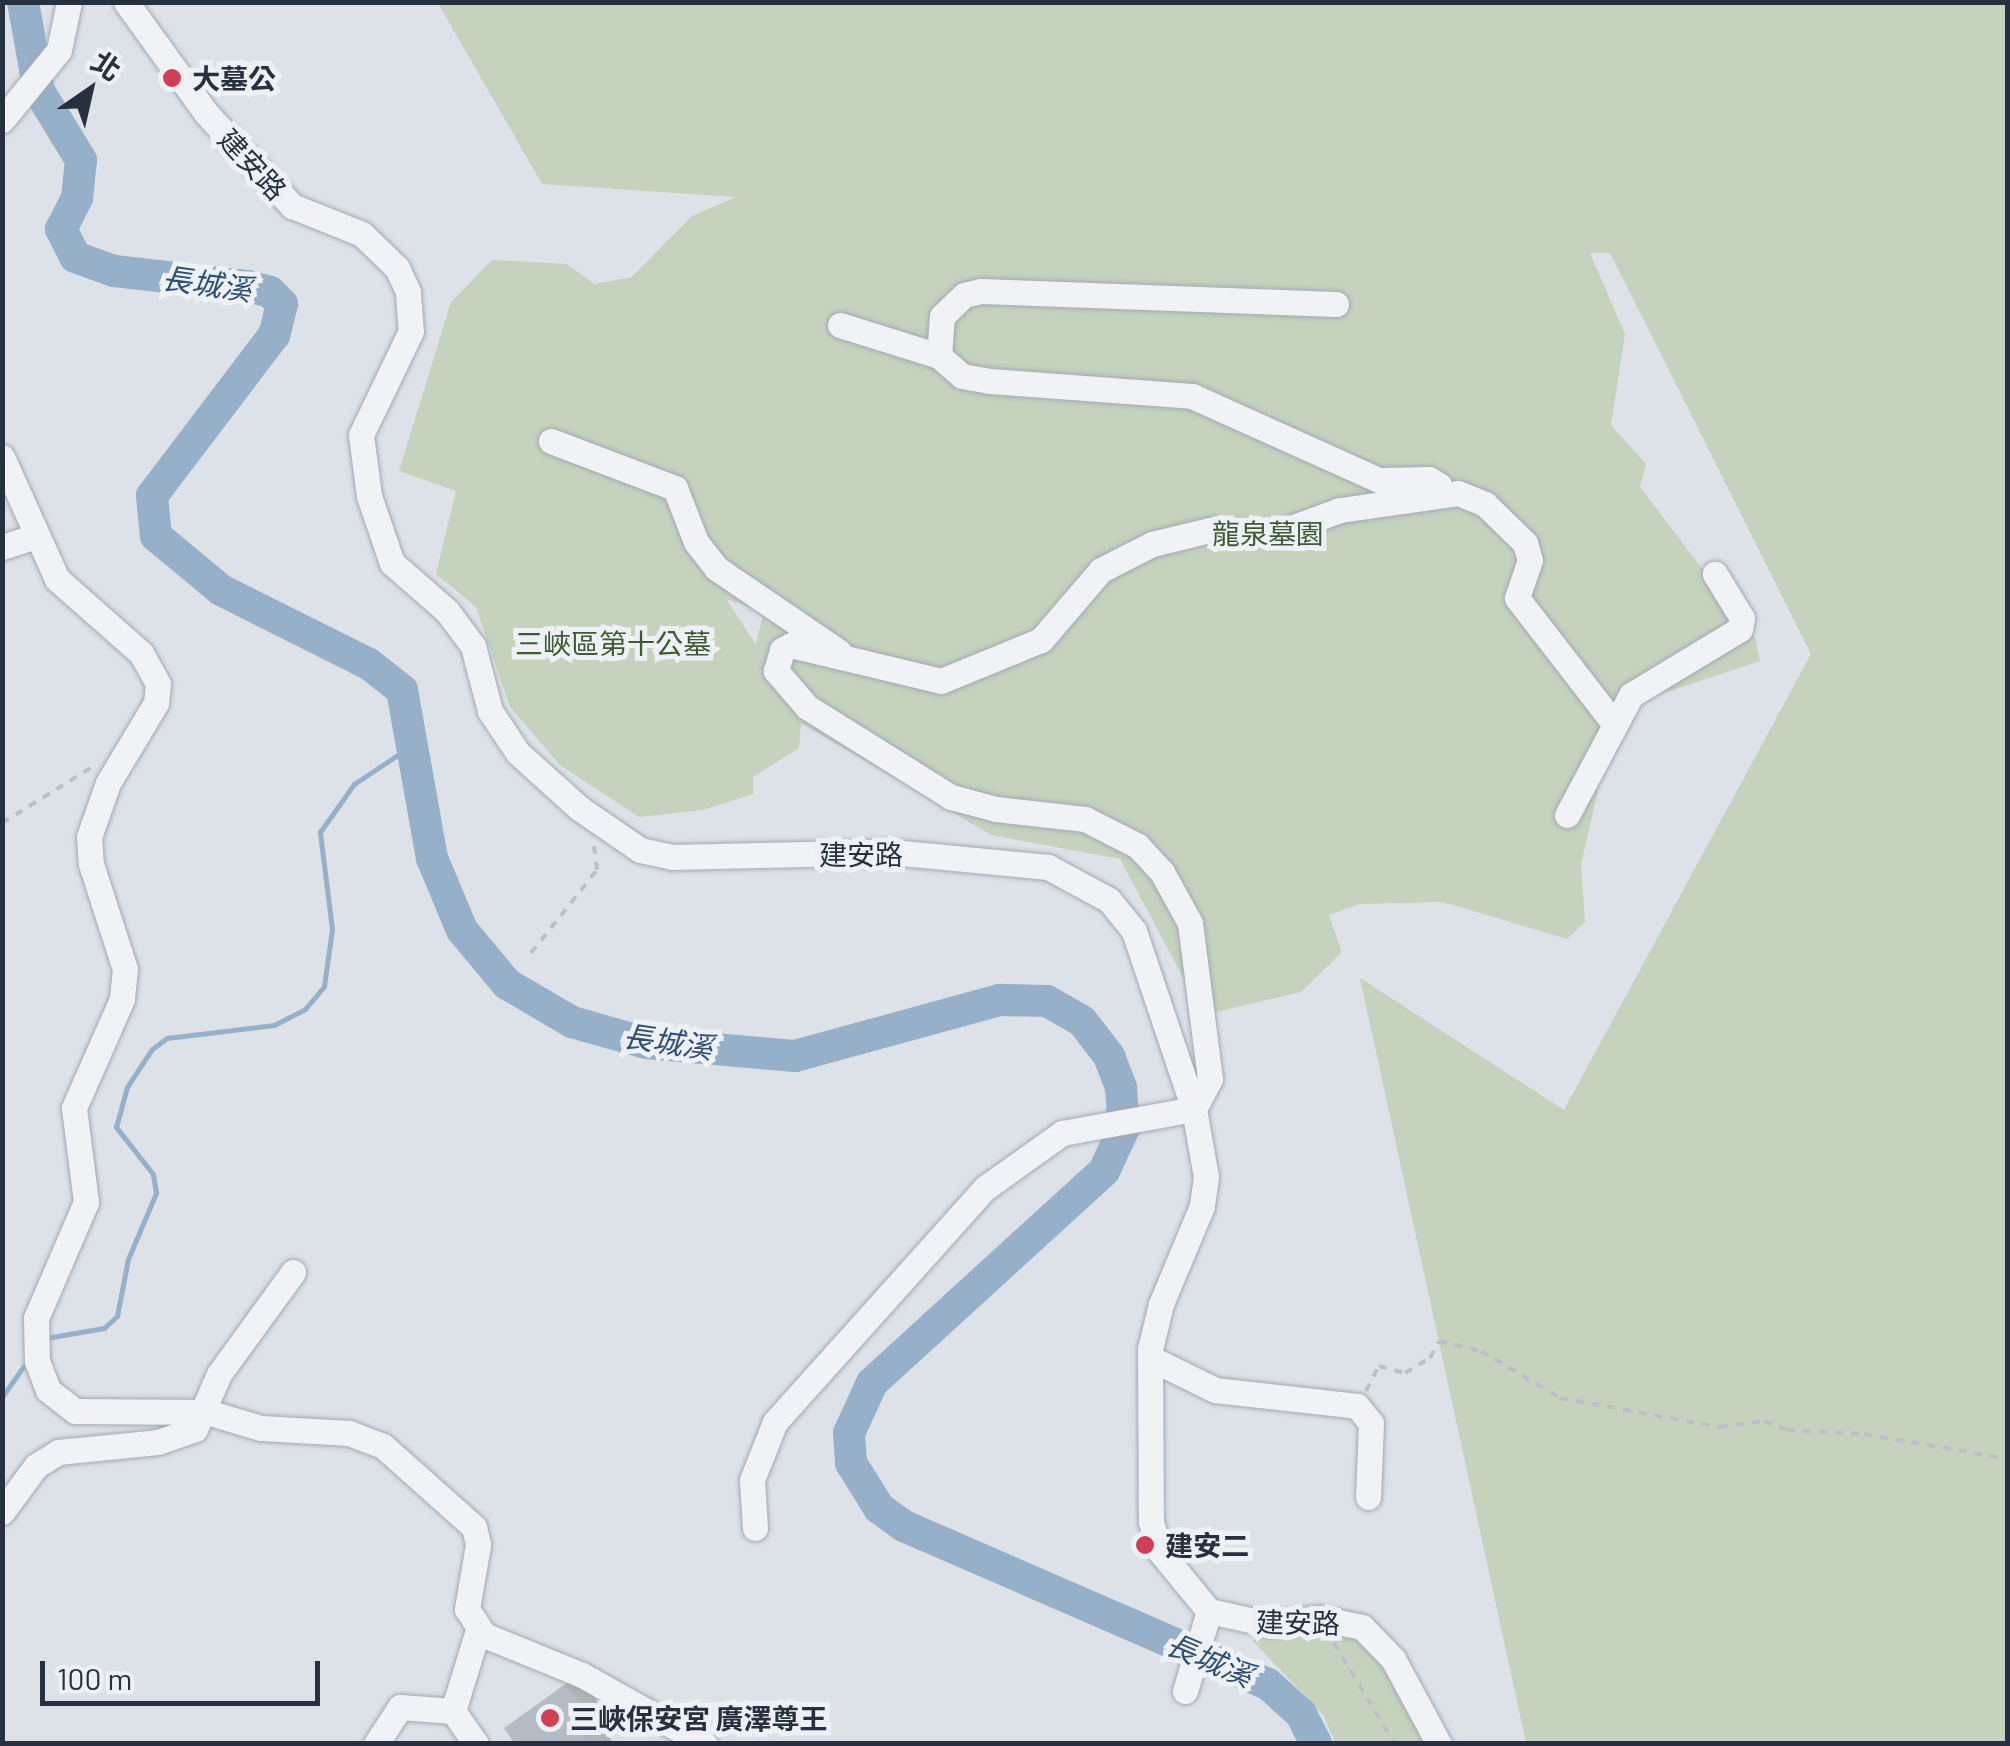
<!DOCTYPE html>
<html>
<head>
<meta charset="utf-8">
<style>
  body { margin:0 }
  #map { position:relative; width:2010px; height:1746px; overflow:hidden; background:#dde2e8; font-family:Barlow,"Noto Sans TC",sans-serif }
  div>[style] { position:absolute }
  .green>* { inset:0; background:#c4d2be }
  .shadow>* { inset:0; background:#0003 }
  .stream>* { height:5px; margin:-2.5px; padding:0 2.5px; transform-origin:2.5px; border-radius:2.5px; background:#97b0c9 }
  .river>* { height:32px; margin:-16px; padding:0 16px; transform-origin:16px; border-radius:16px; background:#97b0c9 }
  .building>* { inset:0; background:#b5bbc5 }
  .path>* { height:4px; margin-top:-2px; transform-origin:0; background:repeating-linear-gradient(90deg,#bbc0c6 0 8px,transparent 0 16px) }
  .roads { filter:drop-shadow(0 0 2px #a2a9b2) drop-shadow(0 0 2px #a2a9b2) }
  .minor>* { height:25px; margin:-12.5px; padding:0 12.5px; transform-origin:12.5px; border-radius:12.5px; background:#f0f2f6 }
  .dots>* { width:28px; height:28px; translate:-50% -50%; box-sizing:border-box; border:5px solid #edf1f5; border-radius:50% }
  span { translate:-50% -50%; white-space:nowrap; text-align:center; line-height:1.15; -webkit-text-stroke:10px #edf1f5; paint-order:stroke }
  .poi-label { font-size:28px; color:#26303f; font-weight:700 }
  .left { translate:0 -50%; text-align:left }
  .street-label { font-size:28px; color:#26303f }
  .park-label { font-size:28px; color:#3c5b33 }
  .water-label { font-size:30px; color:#304f73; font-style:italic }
  .frame { position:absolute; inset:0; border:5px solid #26303f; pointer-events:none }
  .north { position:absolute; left:40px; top:40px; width:100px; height:100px; -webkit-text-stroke:8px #edf1f5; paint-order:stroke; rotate:34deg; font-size:28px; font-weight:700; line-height:40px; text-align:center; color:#26303f }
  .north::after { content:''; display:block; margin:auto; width:35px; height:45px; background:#26303f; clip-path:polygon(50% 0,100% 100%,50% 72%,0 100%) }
  .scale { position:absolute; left:40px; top:1661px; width:280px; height:45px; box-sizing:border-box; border:5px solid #26303f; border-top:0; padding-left:12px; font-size:30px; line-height:35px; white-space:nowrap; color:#26303f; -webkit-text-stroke:8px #edf1f5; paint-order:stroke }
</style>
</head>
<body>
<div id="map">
  <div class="green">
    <i style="clip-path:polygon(evenodd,438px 3px,2007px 3px,2007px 1743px,1526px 1743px,1360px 978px,1564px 1110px,1811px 654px,1610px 253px,1590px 253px,1625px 334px,1611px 425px,1646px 464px,1640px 487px,1755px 638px,1760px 661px,1631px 704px,1605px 759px,1581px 865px,1585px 922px,1567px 939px,1443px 902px,1360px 904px,1329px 915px,1342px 952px,1301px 992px,1203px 1015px,1120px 859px,991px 835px,801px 723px,799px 748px,753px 777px,753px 794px,703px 810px,639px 817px,560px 765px,510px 707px,476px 607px,436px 574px,456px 491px,399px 471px,451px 302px,492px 260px,567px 264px,594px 284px,632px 277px,692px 216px,736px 197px,542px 184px,438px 3px,726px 599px,764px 612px,756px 643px,755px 643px,726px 599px)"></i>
    <i style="clip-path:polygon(1334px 1628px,1371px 1646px,1426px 1743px,1335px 1743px,1324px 1716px,1252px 1640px)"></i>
  </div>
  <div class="shadow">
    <i style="clip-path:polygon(581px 1672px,603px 1712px,596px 1719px,614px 1744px,530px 1744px,507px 1728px)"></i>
  </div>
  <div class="stream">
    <i style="left:46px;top:1338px;width:59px;rotate:-9.8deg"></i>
    <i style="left:104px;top:1328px;width:18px;rotate:-43deg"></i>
    <i style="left:117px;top:1316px;width:58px;rotate:-79.1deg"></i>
    <i style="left:128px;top:1259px;width:72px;rotate:-67deg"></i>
    <i style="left:156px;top:1193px;width:19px;rotate:-99deg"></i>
    <i style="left:153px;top:1174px;width:60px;rotate:-128.2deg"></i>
    <i style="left:116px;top:1127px;width:41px;rotate:-74.6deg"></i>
    <i style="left:127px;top:1087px;width:45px;rotate:-56.7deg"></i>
    <i style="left:152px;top:1049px;width:19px;rotate:-36deg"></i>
    <i style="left:167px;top:1038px;width:108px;rotate:-6.9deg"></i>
    <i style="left:274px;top:1025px;width:35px;rotate:-27deg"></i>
    <i style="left:305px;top:1009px;width:30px;rotate:-50deg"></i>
    <i style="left:324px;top:986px;width:58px;rotate:-82deg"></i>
    <i style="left:332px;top:929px;width:98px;rotate:-97.1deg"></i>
    <i style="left:320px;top:832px;width:59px;rotate:-54.7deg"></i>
    <i style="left:354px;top:784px;width:72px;rotate:-33.7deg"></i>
    <i style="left:2px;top:1397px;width:38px;rotate:-55deg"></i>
  </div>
  <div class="river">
    <i style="left:23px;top:2px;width:90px;rotate:79.8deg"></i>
    <i style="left:39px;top:91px;width:81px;rotate:58.7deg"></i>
    <i style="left:81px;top:160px;width:38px;rotate:96deg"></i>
    <i style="left:77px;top:198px;width:35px;rotate:117deg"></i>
    <i style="left:61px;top:229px;width:31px;rotate:63deg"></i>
    <i style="left:75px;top:257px;width:41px;rotate:19.7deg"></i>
    <i style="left:114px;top:271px;width:135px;rotate:6.4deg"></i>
    <i style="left:248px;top:286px;width:23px;rotate:15deg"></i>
    <i style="left:270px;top:292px;width:17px;rotate:45deg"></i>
    <i style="left:282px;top:304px;width:32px;rotate:104deg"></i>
    <i style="left:274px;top:335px;width:202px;rotate:127.2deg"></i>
    <i style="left:152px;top:496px;width:40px;rotate:84.3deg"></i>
    <i style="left:156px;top:536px;width:85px;rotate:39.7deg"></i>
    <i style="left:221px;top:590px;width:165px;rotate:26.6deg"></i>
    <i style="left:369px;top:664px;width:42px;rotate:38.2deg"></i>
    <i style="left:402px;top:690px;width:171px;rotate:79.9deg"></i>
    <i style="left:432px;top:858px;width:78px;rotate:67.4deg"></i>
    <i style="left:462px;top:930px;width:70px;rotate:50.2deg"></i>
    <i style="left:507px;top:984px;width:75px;rotate:30.3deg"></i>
    <i style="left:572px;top:1022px;width:77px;rotate:15.8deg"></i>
    <i style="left:646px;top:1043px;width:150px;rotate:5deg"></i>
    <i style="left:795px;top:1056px;width:213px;rotate:-15.3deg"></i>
    <i style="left:1000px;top:1000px;width:47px;rotate:1.2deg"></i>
    <i style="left:1047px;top:1001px;width:40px;rotate:29.7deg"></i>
    <i style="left:1082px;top:1021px;width:44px;rotate:52.4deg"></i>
    <i style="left:1109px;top:1056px;width:34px;rotate:69deg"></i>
    <i style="left:1121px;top:1088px;width:40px;rotate:85.7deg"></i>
    <i style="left:1124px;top:1128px;width:47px;rotate:114.9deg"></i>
    <i style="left:1104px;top:1171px;width:314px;rotate:137.6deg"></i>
    <i style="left:872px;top:1383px;width:55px;rotate:114.7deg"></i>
    <i style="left:849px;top:1433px;width:30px;rotate:86deg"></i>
    <i style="left:851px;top:1463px;width:53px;rotate:58.1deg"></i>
    <i style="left:879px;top:1508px;width:31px;rotate:36deg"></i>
    <i style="left:904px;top:1526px;width:397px;rotate:23.5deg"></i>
    <i style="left:1268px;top:1684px;width:45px;rotate:42.3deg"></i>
    <i style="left:1301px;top:1714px;width:34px;rotate:63deg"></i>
  </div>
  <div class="building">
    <i style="clip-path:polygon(564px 1685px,582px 1703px,575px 1708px,590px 1729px,582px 1734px,589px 1744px,515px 1744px,504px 1728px)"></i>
  </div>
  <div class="path">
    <i style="left:2px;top:823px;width:106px;rotate:-31.9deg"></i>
    <i style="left:531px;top:953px;width:106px;rotate:-51.5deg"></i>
    <i style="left:597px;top:870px;width:24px;rotate:-97deg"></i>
    <i style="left:1366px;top:1391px;width:28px;rotate:-63deg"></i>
    <i style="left:1379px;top:1366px;width:27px;rotate:15deg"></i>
    <i style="left:1405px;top:1373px;width:29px;rotate:-31deg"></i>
    <i style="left:1430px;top:1358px;width:19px;rotate:-62deg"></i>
    <i style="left:1439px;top:1341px;width:43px;rotate:13.4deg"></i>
    <i style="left:1481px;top:1351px;width:92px;rotate:30.7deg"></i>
    <i style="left:1560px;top:1398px;width:163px;rotate:10.3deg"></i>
    <i style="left:1720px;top:1427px;width:44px;rotate:-7.8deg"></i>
    <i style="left:1764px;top:1421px;width:25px;rotate:21deg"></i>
    <i style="left:1787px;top:1430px;width:77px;rotate:3deg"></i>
    <i style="left:1864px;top:1434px;width:146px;rotate:9.8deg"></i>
    <i style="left:1334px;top:1643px;width:118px;rotate:58.9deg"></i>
  </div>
  <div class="roads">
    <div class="minor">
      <i style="left:126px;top:2px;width:137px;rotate:54.2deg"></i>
      <i style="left:206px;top:113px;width:127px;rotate:47.2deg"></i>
      <i style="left:292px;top:206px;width:75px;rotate:21.8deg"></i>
      <i style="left:362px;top:234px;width:49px;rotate:44.2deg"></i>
      <i style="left:397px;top:268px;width:26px;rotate:65deg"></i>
      <i style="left:408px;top:292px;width:39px;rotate:86deg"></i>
      <i style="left:411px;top:331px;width:115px;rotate:115.7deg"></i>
      <i style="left:361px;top:435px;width:62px;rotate:82.5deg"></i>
      <i style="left:369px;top:496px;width:71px;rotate:71.1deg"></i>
      <i style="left:392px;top:563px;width:73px;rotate:41.1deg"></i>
      <i style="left:447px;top:611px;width:44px;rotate:53.4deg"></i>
      <i style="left:473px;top:646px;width:67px;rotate:75.3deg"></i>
      <i style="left:490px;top:711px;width:50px;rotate:56.3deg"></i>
      <i style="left:518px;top:753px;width:82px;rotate:42deg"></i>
      <i style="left:579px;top:808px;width:74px;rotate:34.5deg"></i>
      <i style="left:640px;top:850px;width:33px;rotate:12deg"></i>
      <i style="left:672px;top:857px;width:220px;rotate:-1.3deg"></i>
      <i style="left:892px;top:852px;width:157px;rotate:5.5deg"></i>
      <i style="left:1048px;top:867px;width:69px;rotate:28.4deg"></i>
      <i style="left:1109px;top:900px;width:40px;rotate:51deg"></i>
      <i style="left:1134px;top:931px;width:188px;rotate:71.4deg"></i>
      <i style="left:1194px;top:1109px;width:69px;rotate:80deg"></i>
      <i style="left:1206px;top:1177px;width:29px;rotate:98deg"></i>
      <i style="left:1202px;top:1206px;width:106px;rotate:112.7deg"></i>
      <i style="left:1161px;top:1304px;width:46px;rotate:103.7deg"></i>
      <i style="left:1150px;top:1349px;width:172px;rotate:89.7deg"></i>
      <i style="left:1151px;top:1521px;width:29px;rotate:76deg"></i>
      <i style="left:1158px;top:1549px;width:80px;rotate:50.6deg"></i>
      <i style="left:1209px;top:1611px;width:60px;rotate:12.4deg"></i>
      <i style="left:1268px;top:1624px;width:50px;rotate:-6.8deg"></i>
      <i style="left:1318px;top:1618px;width:45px;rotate:11.6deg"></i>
      <i style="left:1362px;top:1627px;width:45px;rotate:45.9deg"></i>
      <i style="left:1393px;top:1659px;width:97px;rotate:61.6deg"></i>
      <i style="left:2px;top:120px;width:90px;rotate:-50.8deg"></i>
      <i style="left:59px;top:50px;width:49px;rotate:-78.2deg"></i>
      <i style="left:1336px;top:304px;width:355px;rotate:-177.9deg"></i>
      <i style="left:981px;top:291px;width:17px;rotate:167deg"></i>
      <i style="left:964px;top:295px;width:30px;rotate:136deg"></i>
      <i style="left:942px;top:316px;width:40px;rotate:94.3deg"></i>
      <i style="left:939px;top:356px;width:30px;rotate:41deg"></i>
      <i style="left:962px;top:376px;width:27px;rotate:10deg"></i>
      <i style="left:989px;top:381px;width:204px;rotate:4.2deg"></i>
      <i style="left:1192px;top:396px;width:205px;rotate:24.2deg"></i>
      <i style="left:1379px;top:480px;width:50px;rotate:-1.1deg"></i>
      <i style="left:1429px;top:479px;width:12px;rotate:31deg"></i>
      <i style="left:840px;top:325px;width:104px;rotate:17.4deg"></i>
      <i style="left:551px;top:441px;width:133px;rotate:20.8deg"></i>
      <i style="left:675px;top:488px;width:58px;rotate:68.7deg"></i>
      <i style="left:696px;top:542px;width:33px;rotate:52deg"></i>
      <i style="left:716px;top:568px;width:148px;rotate:34.2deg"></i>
      <i style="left:2px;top:457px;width:134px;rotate:65.7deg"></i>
      <i style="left:57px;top:579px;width:112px;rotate:41.4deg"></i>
      <i style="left:141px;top:653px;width:35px;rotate:61deg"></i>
      <i style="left:158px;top:684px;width:19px;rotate:96deg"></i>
      <i style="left:156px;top:703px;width:93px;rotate:121deg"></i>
      <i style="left:108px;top:783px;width:57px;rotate:109.4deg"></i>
      <i style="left:89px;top:837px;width:27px;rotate:86deg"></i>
      <i style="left:91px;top:864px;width:110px;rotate:72.1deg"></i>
      <i style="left:125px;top:969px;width:30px;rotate:96deg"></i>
      <i style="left:122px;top:999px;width:119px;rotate:113.8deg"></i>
      <i style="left:74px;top:1108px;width:95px;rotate:82.7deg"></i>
      <i style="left:86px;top:1202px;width:126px;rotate:113.3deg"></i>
      <i style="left:36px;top:1318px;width:43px;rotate:88.7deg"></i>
      <i style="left:37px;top:1361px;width:31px;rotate:69deg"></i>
      <i style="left:48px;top:1390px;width:34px;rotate:38deg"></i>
      <i style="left:75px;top:1411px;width:132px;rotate:0.4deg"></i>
      <i style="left:207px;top:1412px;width:56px;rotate:16.5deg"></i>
      <i style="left:261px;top:1428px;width:88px;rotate:3.3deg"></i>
      <i style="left:349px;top:1433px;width:36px;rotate:21deg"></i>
      <i style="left:383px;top:1446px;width:122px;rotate:41.7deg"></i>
      <i style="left:474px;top:1527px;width:18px;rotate:77deg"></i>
      <i style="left:478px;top:1545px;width:65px;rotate:99.8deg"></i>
      <i style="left:467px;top:1609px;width:31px;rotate:57deg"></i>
      <i style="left:484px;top:1635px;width:106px;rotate:22.2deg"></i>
      <i style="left:582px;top:1675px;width:141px;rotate:29.3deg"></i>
      <i style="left:2px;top:547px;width:35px;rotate:-18deg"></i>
      <i style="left:1567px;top:815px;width:136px;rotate:-61.9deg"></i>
      <i style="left:1631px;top:695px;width:127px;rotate:-31.2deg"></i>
      <i style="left:1740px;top:629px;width:11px;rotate:-80deg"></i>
      <i style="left:1742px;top:618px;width:52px;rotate:-121.5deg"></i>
      <i style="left:1150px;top:1358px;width:72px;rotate:26.2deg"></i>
      <i style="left:1215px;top:1390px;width:143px;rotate:6.4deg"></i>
      <i style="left:1357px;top:1406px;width:22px;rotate:51deg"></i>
      <i style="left:1371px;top:1423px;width:74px;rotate:92.3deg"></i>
      <i style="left:2px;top:1512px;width:57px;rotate:-53.5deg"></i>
      <i style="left:36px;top:1466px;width:26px;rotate:-32deg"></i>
      <i style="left:58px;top:1452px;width:100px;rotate:-5.7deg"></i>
      <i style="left:158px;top:1442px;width:39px;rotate:-19deg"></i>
      <i style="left:195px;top:1429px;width:60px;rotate:-66.4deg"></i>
      <i style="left:219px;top:1374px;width:126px;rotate:-54deg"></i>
      <i style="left:755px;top:1528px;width:48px;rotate:-93.6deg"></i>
      <i style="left:752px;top:1480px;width:62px;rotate:-68.4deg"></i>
      <i style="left:775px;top:1422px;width:314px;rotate:-48.1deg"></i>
      <i style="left:985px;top:1188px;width:95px;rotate:-35.5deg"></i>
      <i style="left:1062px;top:1133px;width:134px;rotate:-10.3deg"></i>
      <i style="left:1194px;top:1109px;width:34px;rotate:-62deg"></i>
      <i style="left:1210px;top:1079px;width:157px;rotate:-97.3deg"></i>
      <i style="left:1190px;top:923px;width:58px;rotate:-118.8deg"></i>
      <i style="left:1162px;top:872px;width:35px;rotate:-133deg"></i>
      <i style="left:1138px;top:846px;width:59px;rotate:-153deg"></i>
      <i style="left:1085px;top:819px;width:90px;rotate:-173.6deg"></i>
      <i style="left:996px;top:809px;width:47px;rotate:-165.1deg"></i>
      <i style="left:951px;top:797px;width:170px;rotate:-148deg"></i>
      <i style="left:807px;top:707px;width:48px;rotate:-130.7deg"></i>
      <i style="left:776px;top:671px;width:22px;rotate:-74deg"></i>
      <i style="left:782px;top:650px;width:10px;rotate:-29deg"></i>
      <i style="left:791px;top:645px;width:154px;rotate:13.5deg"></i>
      <i style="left:941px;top:681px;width:108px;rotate:-22.3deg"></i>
      <i style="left:1041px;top:640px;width:92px;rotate:-49.4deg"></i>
      <i style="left:1101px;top:570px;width:57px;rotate:-27deg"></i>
      <i style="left:1152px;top:544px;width:60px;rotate:-13.6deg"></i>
      <i style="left:1210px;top:530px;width:65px;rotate:3.5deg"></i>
      <i style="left:1275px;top:534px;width:69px;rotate:-20.3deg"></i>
      <i style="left:1340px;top:510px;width:119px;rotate:-8.2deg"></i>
      <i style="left:1458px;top:493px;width:29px;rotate:22deg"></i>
      <i style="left:1485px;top:504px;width:56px;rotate:44.3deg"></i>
      <i style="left:1525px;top:543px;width:18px;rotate:74deg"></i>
      <i style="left:1530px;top:560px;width:40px;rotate:108.9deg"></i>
      <i style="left:1517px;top:598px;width:157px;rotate:52.3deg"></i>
      <i style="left:1185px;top:1691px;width:84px;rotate:-73.3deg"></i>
      <i style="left:376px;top:1744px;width:44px;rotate:-57deg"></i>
      <i style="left:400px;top:1707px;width:53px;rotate:4.3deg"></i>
      <i style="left:476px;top:1744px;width:40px;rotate:-124.9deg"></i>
      <i style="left:453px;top:1711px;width:85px;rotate:-72.8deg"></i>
    </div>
  </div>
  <div class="dots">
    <i style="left:172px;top:78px;background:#d13e57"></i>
    <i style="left:1145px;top:1545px;background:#d13e57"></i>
    <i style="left:550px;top:1718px;background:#d13e57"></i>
  </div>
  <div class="poi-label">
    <span class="left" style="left:192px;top:78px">大墓公</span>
    <span class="left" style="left:1165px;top:1545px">建安二</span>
    <span class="left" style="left:570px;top:1718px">三峽保安宮 廣澤尊王</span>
  </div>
  <div class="street-label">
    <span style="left:253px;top:164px;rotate:47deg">建安路</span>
    <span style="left:861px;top:854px">建安路</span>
    <span style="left:1298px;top:1622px;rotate:1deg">建安路</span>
  </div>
  <div class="park-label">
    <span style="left:1268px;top:533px">龍泉墓園</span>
    <span style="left:613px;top:643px">三峽區第十公墓</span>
  </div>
  <div class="water-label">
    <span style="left:207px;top:283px;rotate:8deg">長城溪</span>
    <span style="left:668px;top:1041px;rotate:8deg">長城溪</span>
    <span style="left:1210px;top:1659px;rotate:23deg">長城溪</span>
  </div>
  <div class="frame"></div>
  <div class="north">北</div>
  <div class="scale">100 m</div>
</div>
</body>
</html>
